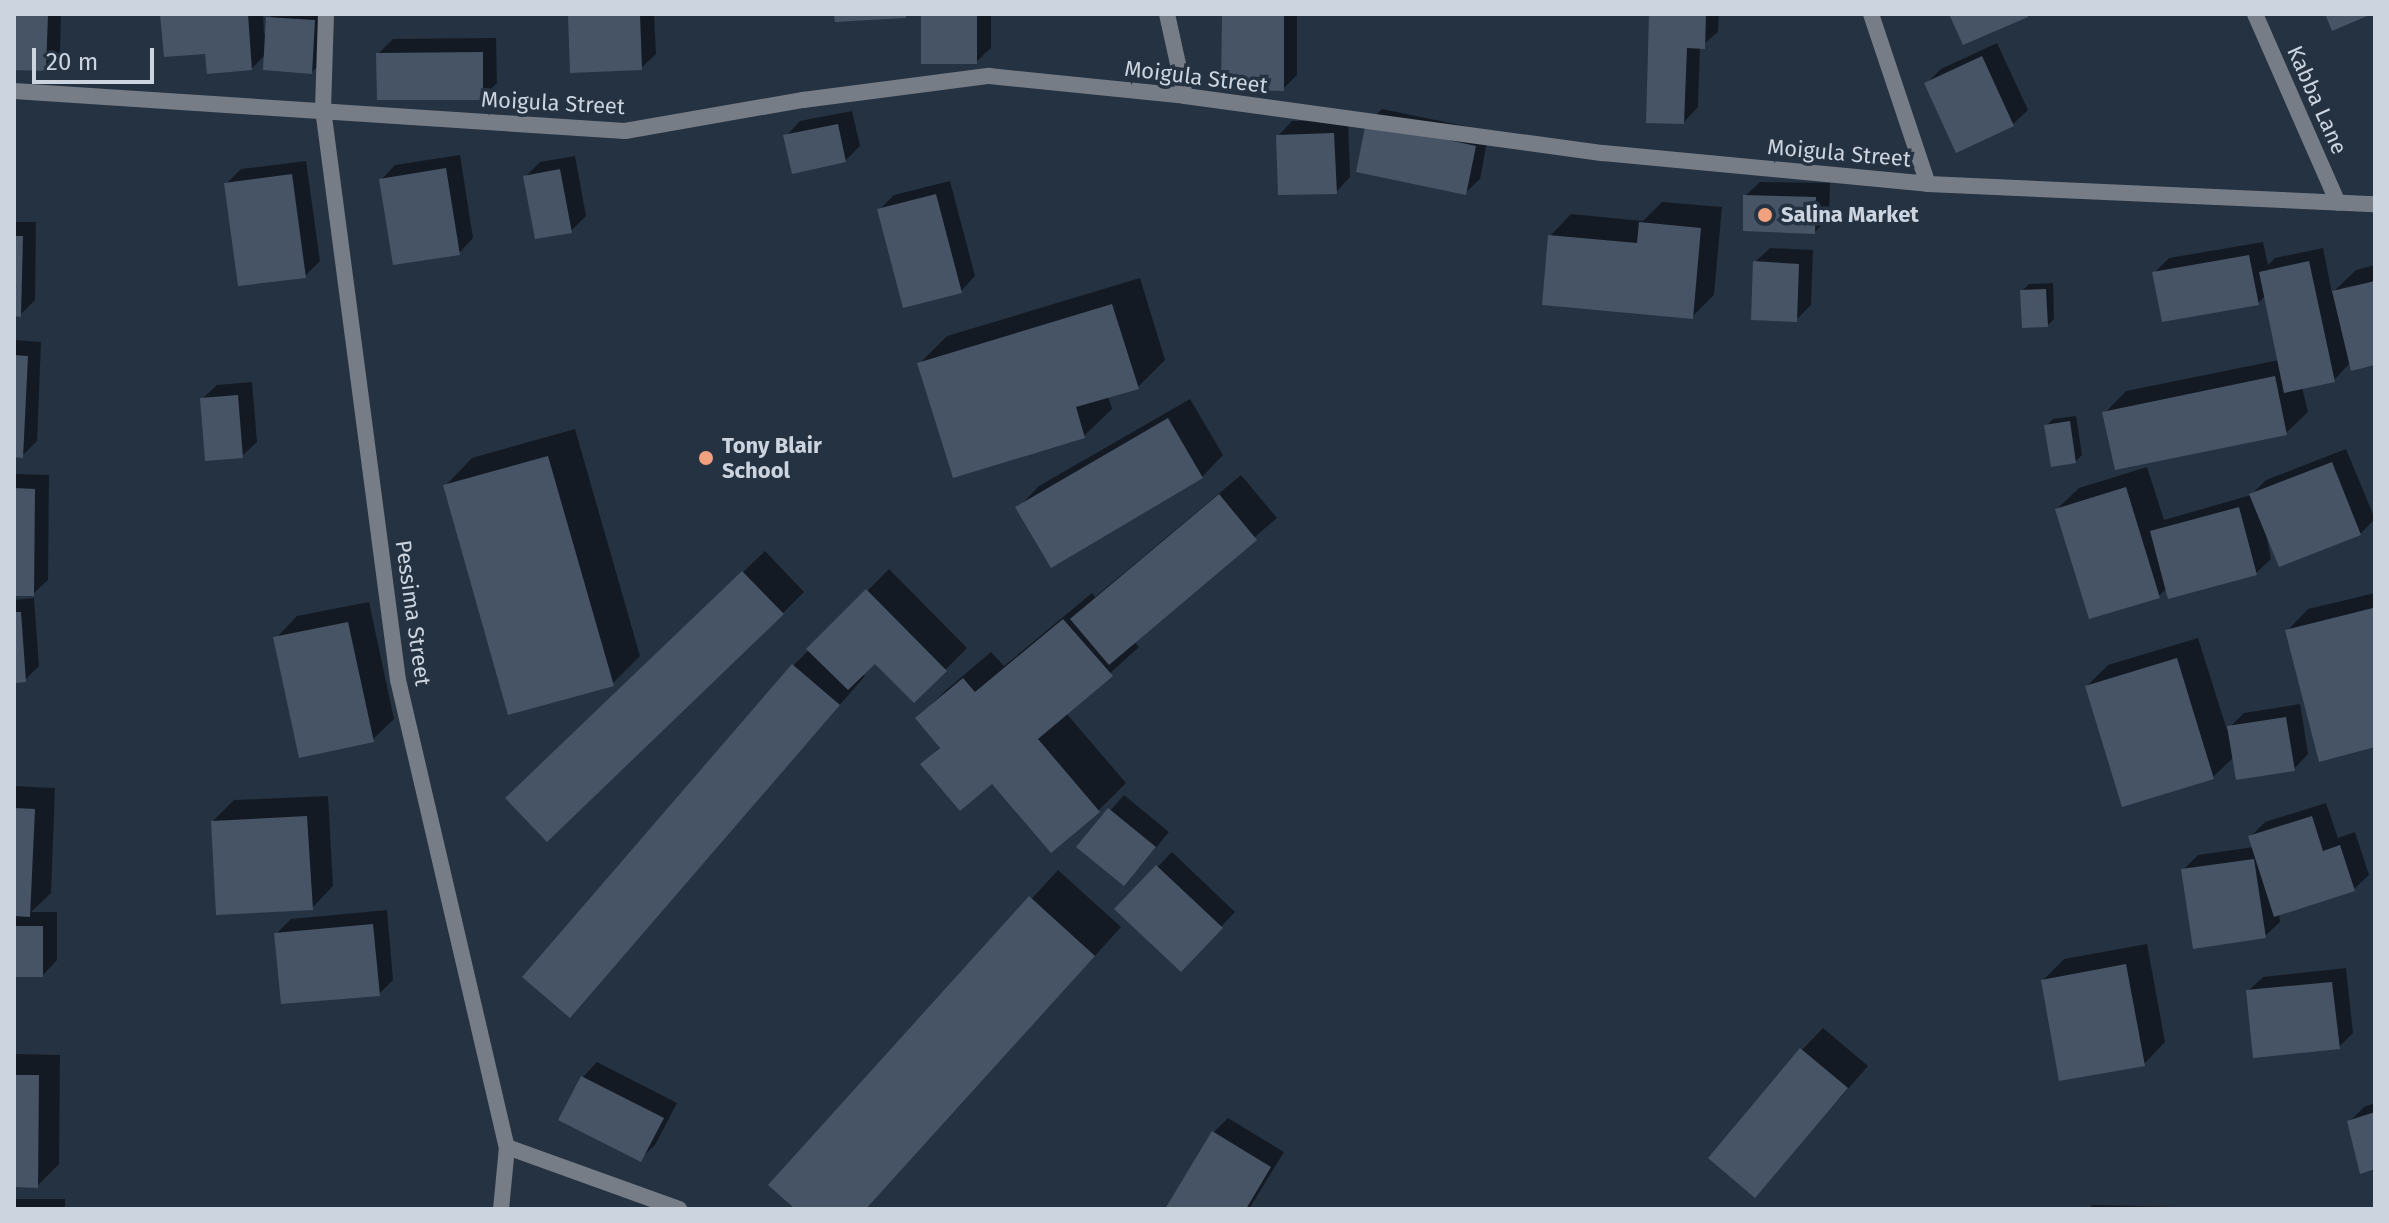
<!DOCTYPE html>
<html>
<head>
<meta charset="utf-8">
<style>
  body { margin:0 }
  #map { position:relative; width:2389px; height:1223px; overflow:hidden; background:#253242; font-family:"Fira Sans",sans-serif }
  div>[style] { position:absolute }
  .shadow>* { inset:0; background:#0007 }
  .building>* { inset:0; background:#475466 }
  .street>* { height:16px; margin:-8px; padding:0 8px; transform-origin:8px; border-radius:8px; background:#777d86 }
  .dots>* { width:22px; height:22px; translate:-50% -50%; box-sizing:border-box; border:4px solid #253242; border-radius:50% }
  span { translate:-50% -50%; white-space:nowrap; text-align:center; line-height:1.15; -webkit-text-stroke:7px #253242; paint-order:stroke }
  .street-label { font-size:22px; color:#ccd4df }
  .poi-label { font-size:22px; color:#ccd4df; font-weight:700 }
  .left { translate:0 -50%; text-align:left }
  .frame { position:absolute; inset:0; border:16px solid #ccd4df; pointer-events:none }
  .scale { position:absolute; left:32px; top:48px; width:122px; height:36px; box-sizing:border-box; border:4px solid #ccd4df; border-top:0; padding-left:10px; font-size:24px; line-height:28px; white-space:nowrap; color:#ccd4df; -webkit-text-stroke:6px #253242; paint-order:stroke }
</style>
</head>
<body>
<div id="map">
  <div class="shadow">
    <i style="clip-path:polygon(14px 14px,61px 14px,60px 55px,45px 69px,14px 68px)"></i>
    <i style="clip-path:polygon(162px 14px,263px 14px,264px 36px,272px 14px,329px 14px,326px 57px,312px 72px,266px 54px,251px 69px,207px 52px)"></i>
    <i style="clip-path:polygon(570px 14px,654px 14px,656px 54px,641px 68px)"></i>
    <i style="clip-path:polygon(923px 14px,991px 14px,991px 48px,976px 62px)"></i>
    <i style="clip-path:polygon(1224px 14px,1297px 14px,1297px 75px,1283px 89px)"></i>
    <i style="clip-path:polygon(1651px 14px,1719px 14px,1718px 32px,1700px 47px,1698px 107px,1684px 122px)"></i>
    <i style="clip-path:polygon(496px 38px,497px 83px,482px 98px,378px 54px,393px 39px)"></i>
    <i style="clip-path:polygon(1997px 43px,2028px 110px,2013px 124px,1927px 83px,1941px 69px)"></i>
    <i style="clip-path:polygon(1382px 109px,1489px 131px,1480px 179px,1465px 193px,1368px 123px)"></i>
    <i style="clip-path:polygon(852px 111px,860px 146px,845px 161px,786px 136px,800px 121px)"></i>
    <i style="clip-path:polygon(1348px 120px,1350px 177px,1336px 192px,1278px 136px,1292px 121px)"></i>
    <i style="clip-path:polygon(460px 155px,473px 238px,459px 253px,381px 180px,395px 165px)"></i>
    <i style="clip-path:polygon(575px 156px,586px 216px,571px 231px,526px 176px,540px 162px)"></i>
    <i style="clip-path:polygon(306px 161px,320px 261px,305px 276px,226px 184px,241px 169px)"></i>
    <i style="clip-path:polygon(950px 181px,975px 276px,961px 291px,879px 210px,894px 195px)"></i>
    <i style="clip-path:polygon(1760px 182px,1830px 183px,1829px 217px,1815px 232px,1745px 196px)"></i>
    <i style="clip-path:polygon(1662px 202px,1722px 207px,1714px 295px,1692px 317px,1550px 236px,1571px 214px,1643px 221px)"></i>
    <i style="clip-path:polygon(14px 222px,36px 222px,35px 300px,20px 315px,14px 314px)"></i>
    <i style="clip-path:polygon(2263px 242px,2268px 265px,2275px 258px,2323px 248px,2332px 293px,2356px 270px,2375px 265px,2375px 363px,2351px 362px,2334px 380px,2302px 387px,2308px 412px,2286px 433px,2105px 413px,2126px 391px,2279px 360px,2266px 295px,2258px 303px,2154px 273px,2169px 258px)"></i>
    <i style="clip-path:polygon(1770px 248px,1813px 250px,1811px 305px,1796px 320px,1755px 262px)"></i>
    <i style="clip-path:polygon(1140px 278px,1165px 360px,1138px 387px,1108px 396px,1112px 409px,1084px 436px,920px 363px,947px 336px)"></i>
    <i style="clip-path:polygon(2053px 283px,2054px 319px,2048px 325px,2022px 291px,2029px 284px)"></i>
    <i style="clip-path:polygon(14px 340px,41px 342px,37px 441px,22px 456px,14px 455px)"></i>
    <i style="clip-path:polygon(252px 382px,257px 442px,242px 456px,202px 399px,217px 385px)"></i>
    <i style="clip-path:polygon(1190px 399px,1223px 455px,1202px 477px,1018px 508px,1039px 486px)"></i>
    <i style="clip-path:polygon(2076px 416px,2082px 455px,2076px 461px,2046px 426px,2053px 419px)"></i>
    <i style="clip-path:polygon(575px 429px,640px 656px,612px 684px,445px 486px,472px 458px)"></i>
    <i style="clip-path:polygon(2346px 449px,2375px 519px,2360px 534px,2265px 528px,2271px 559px,2256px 573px,2167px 588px,2159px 596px,2057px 509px,2079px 488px,2147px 467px,2164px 520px,2251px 495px,2266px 480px)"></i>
    <i style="clip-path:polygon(14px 474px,49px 475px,48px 580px,33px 594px,14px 594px)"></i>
    <i style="clip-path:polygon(1241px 475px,1277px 518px,1133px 641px,1139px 647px,1066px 713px,1126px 783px,1099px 810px,1051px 850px,992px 781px,923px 764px,941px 746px,918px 718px,945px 691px,991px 652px,1004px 666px,1092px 593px,1095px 597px)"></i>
    <i style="clip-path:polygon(765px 551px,804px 592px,783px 613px,529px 777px)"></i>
    <i style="clip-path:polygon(889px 569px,967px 648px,914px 701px,875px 661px,862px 673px,865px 676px,570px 1015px,794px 665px)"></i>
    <i style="clip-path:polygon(2375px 593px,2375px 745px,2321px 759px,2287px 631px,2308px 609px)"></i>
    <i style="clip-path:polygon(34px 598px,39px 666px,25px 680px,14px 681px,14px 600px)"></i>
    <i style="clip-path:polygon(369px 602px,394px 719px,372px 740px,276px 638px,297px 616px)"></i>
    <i style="clip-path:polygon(2198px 638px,2227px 730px,2244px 713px,2300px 704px,2308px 754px,2294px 769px,2234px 757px,2213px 777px,2087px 686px,2108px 665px)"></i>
    <i style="clip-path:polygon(14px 786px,55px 788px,51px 893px,31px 912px,57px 912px,57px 960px,43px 975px,14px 975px)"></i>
    <i style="clip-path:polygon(1124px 795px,1169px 832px,1138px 869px,1079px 846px)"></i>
    <i style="clip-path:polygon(328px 796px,333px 886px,312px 908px,213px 821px,234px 800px)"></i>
    <i style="clip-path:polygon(2326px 803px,2338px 838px,2355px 832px,2369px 875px,2354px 889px,2279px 913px,2280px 922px,2265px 936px,2183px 870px,2198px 855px,2254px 847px,2250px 837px,2265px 822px)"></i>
    <i style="clip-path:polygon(1172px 852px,1235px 912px,1195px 954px,1117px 909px)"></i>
    <i style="clip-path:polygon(1058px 870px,1121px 927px,866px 1209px,798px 1209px,771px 1185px)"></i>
    <i style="clip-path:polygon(387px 910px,393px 980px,379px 994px,276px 934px,291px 919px)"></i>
    <i style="clip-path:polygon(2147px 944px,2165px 1042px,2144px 1064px,2043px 980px,2064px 959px)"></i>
    <i style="clip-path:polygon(2346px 968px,2353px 1033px,2339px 1047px,2248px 991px,2263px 977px)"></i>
    <i style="clip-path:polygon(1823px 1028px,1868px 1066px,1755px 1195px,1802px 1050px)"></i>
    <i style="clip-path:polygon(14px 1054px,60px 1055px,59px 1164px,37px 1186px,14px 1185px)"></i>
    <i style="clip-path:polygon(597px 1062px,677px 1103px,655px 1145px,640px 1159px,561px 1119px,583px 1077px)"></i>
    <i style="clip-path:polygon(2375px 1103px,2375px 1167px,2350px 1121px,2364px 1107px)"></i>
    <i style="clip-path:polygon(1228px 1118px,1284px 1152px,1249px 1209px,1167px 1209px,1214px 1132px)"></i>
    <i style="clip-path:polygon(14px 1199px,65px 1199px,65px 1209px,14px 1209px)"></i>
    <i style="clip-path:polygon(2092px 1205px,2220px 1208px,2220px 1209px,2088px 1209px)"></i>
  </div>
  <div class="building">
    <i style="clip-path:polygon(14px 14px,48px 14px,46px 71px,14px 70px)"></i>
    <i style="clip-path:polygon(160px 14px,248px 14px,252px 70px,207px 74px,205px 54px,164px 57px)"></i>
    <i style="clip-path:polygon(568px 14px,640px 14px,642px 70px,570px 73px)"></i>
    <i style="clip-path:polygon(834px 14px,906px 14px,906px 18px,835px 22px)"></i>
    <i style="clip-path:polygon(921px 14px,977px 14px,977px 64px,921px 64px)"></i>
    <i style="clip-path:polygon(1222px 14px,1284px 14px,1284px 91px,1221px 90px)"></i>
    <i style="clip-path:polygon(1649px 14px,1706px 14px,1705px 49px,1687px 48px,1684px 124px,1646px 123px)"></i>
    <i style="clip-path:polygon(1949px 14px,2027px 14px,2028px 17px,1963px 45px)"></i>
    <i style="clip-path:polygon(2325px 14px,2372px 14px,2332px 31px)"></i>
    <i style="clip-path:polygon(266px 17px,315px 20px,312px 74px,263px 70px)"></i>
    <i style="clip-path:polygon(483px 52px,483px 100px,377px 100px,376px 53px)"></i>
    <i style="clip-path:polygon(1982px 56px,2014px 126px,1956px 153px,1924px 83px)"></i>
    <i style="clip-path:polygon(1366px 122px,1476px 146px,1466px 195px,1356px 172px)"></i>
    <i style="clip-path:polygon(838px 124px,846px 162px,792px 174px,783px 135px)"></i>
    <i style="clip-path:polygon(1334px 133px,1337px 194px,1278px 195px,1276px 135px)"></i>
    <i style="clip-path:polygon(446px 168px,460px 255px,393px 265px,379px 179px)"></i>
    <i style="clip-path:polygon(560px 169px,572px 233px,535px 239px,523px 176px)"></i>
    <i style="clip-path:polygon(292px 174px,306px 278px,238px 286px,224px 183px)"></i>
    <i style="clip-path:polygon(936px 194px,962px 293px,903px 308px,877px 209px)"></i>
    <i style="clip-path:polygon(1743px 195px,1816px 197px,1815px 234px,1743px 231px)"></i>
    <i style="clip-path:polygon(1639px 222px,1701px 228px,1693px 319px,1542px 305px,1548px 235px,1637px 243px)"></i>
    <i style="clip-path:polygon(14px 236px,23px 236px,21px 317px,14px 316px)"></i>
    <i style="clip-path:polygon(2249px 255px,2259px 305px,2162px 322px,2152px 272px)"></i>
    <i style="clip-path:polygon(1753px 261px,1799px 264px,1797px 322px,1751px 320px)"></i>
    <i style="clip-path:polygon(2309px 261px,2335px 382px,2284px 393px,2259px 272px)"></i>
    <i style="clip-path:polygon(2375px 281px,2375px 365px,2351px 371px,2332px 291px)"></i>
    <i style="clip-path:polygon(2046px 289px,2048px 327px,2022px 328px,2020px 290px)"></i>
    <i style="clip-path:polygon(1112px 304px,1139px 389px,1076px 407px,1085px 438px,953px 478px,917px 363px)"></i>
    <i style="clip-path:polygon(14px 355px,28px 356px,23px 458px,14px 457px)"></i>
    <i style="clip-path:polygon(2275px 376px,2287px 435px,2115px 470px,2102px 412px)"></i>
    <i style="clip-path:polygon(238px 395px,243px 458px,205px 461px,200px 398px)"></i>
    <i style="clip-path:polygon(1168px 418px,1203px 478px,1051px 568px,1015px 507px)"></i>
    <i style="clip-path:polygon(2070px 421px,2076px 463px,2051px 467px,2044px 425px)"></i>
    <i style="clip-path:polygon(548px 456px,614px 686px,508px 715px,443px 485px)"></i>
    <i style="clip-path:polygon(2332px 462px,2361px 535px,2279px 567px,2249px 494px)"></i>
    <i style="clip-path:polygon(2126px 487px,2160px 598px,2089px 619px,2055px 509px)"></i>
    <i style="clip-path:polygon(14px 488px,35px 489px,34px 596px,14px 596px)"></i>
    <i style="clip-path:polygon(1219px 494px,1257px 540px,1109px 665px,1070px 619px)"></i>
    <i style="clip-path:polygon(2239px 507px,2257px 575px,2168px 599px,2150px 531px)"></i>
    <i style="clip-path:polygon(742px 571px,784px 614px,547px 842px,505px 798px)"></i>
    <i style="clip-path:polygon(866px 589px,947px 671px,914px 703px,875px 664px,848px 690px,806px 649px)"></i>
    <i style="clip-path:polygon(2373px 608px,2375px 747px,2319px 762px,2285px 630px)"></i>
    <i style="clip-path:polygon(14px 612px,21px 612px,26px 682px,14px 683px)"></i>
    <i style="clip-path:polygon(1063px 619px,1113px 676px,1038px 739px,1100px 812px,1051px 853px,992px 784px,960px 811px,920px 764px,940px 748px,915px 718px,963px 678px,975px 692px)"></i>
    <i style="clip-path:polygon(348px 622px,374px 742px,299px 758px,273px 637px)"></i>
    <i style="clip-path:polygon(2177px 658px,2214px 779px,2122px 807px,2085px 686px)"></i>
    <i style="clip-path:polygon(792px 664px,840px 705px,570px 1018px,522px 977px)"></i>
    <i style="clip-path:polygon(2286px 717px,2295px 771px,2236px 780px,2227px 726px)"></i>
    <i style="clip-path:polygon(14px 808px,35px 809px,30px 917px,14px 916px)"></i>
    <i style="clip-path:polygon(1108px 808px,1156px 847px,1124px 886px,1076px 847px)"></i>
    <i style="clip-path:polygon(307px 816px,313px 910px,216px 915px,211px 821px)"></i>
    <i style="clip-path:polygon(2312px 816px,2323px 851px,2340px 845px,2355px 891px,2274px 917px,2248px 836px)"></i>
    <i style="clip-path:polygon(2254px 859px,2266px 938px,2193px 949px,2181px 869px)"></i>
    <i style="clip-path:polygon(1156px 865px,1223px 928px,1181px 972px,1114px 909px)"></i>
    <i style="clip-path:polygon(1029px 896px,1095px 956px,866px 1209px,795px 1209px,768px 1185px)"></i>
    <i style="clip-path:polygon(373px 924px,380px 996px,281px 1004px,274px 933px)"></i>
    <i style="clip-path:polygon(14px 926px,43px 926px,43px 977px,14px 977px)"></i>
    <i style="clip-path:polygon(2126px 964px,2145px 1066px,2059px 1081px,2041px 980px)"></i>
    <i style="clip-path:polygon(2332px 982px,2340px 1049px,2253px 1058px,2246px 990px)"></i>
    <i style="clip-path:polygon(1800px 1048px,1848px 1088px,1755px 1198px,1708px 1158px)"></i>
    <i style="clip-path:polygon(14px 1075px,39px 1075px,38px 1188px,14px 1187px)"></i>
    <i style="clip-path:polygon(581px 1076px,664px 1118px,641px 1162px,558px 1120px)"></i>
    <i style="clip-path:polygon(2375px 1112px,2375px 1169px,2360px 1174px,2347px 1121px)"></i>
    <i style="clip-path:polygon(1212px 1131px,1271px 1167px,1246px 1209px,1165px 1209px)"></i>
  </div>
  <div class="street">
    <i style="left:326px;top:14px;width:95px;rotate:91.8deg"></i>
    <i style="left:323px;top:109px;width:576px;rotate:82.52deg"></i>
    <i style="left:398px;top:680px;width:480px;rotate:76.9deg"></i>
    <i style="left:507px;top:1147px;width:62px;rotate:95.5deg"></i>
    <i style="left:1167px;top:14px;width:84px;rotate:77.6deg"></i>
    <i style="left:1871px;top:14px;width:179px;rotate:71.5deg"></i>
    <i style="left:2255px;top:14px;width:206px;rotate:66.3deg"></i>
    <i style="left:14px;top:91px;width:612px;rotate:3.75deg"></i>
    <i style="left:625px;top:131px;width:181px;rotate:-9.9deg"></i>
    <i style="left:803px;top:100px;width:188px;rotate:-7.4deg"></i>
    <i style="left:989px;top:76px;width:197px;rotate:5.8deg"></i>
    <i style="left:1185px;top:96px;width:422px;rotate:7.8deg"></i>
    <i style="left:1603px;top:153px;width:326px;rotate:5.4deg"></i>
    <i style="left:1928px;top:184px;width:447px;rotate:2.6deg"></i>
    <i style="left:507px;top:1147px;width:183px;rotate:19.8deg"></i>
  </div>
  <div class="dots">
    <i style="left:1765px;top:215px;background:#f1a17d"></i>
    <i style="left:706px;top:458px;background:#f1a17d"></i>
  </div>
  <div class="street-label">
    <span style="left:1196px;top:77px;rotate:7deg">Moigula Street</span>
    <span style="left:2317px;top:100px;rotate:66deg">Kabba Lane</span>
    <span style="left:553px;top:103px;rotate:3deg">Moigula Street</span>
    <span style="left:1839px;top:153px;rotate:5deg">Moigula Street</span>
    <span style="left:413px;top:613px;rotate:82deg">Pessima Street</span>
  </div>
  <div class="poi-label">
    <span class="left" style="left:1781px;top:215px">Salina Market</span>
    <span class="left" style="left:722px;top:458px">Tony Blair<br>School</span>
  </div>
  <div class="frame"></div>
  <div class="scale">20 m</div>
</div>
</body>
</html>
